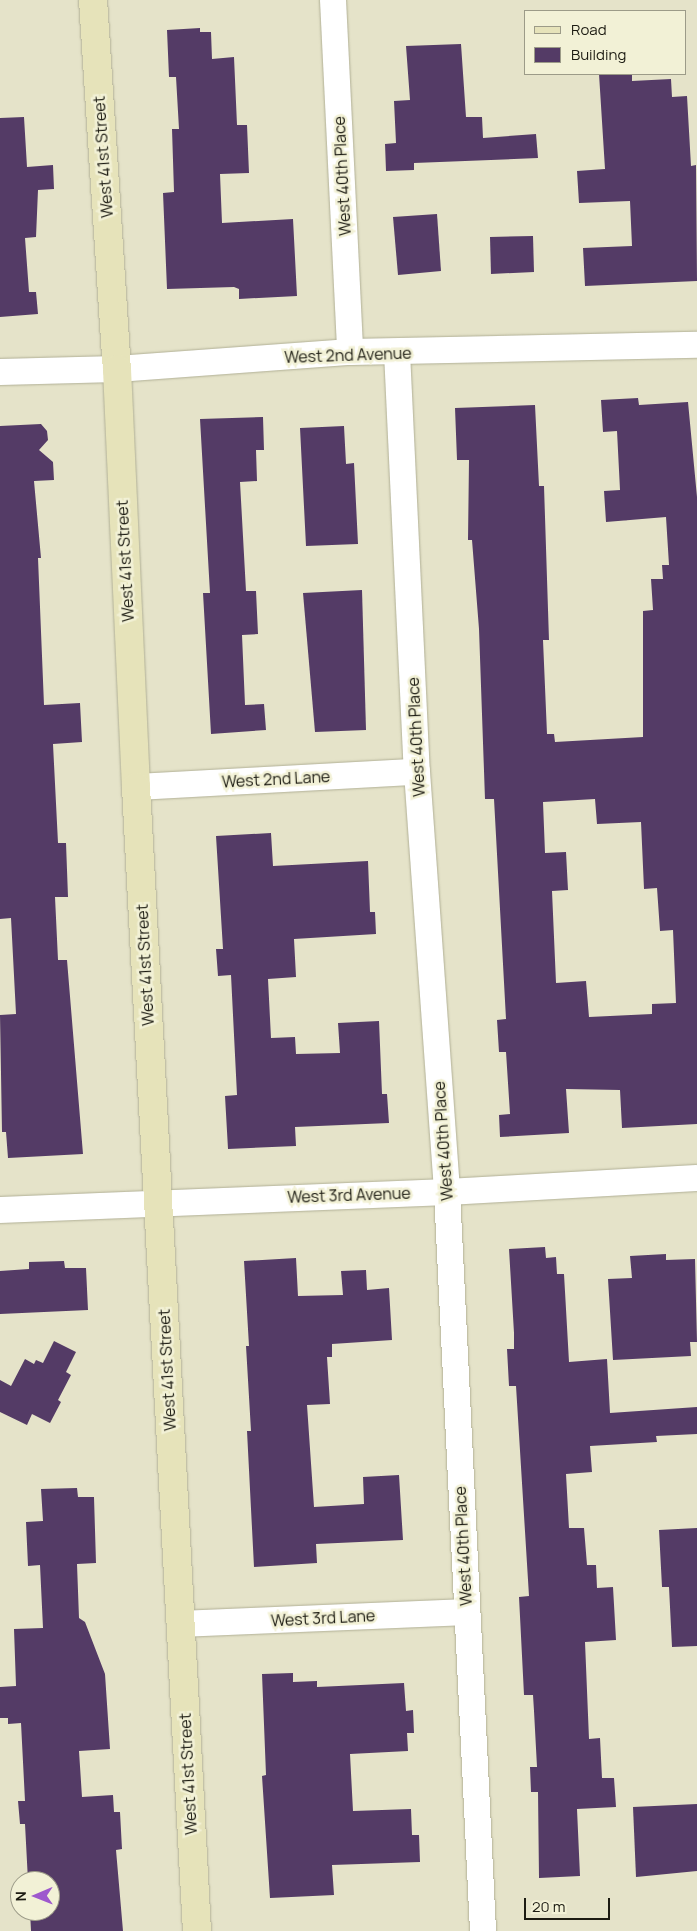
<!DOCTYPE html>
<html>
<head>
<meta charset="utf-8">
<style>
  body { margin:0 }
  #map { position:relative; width:697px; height:1931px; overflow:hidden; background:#e5e3c9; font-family:Manrope,sans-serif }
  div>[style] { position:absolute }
  .building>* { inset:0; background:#543b66 }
  .roads { filter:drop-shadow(0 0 1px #b1b096) drop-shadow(0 0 1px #b1b096) }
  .street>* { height:26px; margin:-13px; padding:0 13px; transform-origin:13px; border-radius:13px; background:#fff }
  .secondary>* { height:28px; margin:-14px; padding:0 14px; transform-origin:14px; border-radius:14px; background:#e6e3ba }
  span { translate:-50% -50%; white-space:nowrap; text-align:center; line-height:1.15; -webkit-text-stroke:5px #f2f1d6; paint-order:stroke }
  .street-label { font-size:16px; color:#1c1b12 }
  .legend { position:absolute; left:524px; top:10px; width:162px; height:65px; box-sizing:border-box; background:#f2f1d6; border:1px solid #9c9b88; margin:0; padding:6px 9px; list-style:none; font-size:15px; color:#1c1b12 }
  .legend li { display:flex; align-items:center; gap:10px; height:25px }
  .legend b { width:25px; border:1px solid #9c9b88 }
  .north { position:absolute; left:10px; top:1871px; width:50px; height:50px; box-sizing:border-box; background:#f2f1d6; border:1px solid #9c9b88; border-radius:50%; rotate:269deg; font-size:14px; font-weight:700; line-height:20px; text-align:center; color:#1c1b12 }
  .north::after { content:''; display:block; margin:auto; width:18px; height:22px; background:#9e58cd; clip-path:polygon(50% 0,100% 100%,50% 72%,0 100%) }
  .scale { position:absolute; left:524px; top:1898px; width:86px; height:22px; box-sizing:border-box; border:2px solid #1c1b12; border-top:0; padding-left:6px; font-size:15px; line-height:18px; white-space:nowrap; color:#1c1b12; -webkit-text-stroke:4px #f2f1d6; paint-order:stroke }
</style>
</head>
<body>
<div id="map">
  <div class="building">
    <i style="clip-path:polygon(200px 28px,200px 32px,211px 32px,212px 59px,234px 57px,237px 125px,247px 125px,249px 173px,220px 174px,222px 223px,293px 219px,297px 296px,239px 299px,239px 289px,234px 287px,167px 289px,163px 193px,174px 192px,172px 129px,179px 129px,176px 77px,169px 77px,167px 30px)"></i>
    <i style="clip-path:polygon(461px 44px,466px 117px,482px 117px,483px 138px,536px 134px,538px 158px,414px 163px,414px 170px,386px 171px,385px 144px,396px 143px,394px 101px,410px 100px,406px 46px)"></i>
    <i style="clip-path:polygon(599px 74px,632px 74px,632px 81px,671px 79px,672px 97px,687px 96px,691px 166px,696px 165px,697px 281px,585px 286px,583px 248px,632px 246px,630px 201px,579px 203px,577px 171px,605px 169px)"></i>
    <i style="clip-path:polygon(24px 117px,27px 167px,53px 165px,54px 189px,38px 190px,36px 237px,25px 238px,29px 292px,36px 292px,38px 314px,0 317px,0 118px)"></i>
    <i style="clip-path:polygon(437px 214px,441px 271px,398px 275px,393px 217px)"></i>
    <i style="clip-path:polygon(533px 236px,534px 272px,491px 274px,490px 237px)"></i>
    <i style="clip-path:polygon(evenodd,638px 398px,639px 405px,688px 402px,697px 497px,697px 1124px,622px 1128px,620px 1090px,566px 1089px,569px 1133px,500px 1137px,499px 1115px,510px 1114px,506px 1052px,499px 1052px,497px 1020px,506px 1019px,494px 799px,485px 799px,479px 629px,472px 540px,468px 540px,469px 460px,457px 460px,455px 408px,535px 405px,539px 486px,544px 486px,549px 640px,543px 640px,547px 734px,554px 734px,555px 742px,643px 737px,643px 611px,653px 610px,651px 579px,663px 579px,662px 565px,669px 565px,666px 517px,606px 522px,604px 491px,620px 490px,617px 431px,603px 432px,601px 400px,638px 398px,595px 799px,597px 824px,641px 822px,644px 889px,657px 888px,660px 931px,673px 930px,676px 1003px,652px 1004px,652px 1014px,589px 1017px,586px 981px,556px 983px,552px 891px,568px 890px,566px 852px,545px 853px,543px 802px,595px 799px)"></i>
    <i style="clip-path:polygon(263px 417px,264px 450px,256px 450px,257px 481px,240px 482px,246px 591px,256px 591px,258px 634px,242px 635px,245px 705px,264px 704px,266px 730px,211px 734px,203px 593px,210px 593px,200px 419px)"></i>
    <i style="clip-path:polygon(41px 424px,47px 431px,48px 440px,39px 450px,53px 462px,54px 480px,34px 481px,41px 558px,38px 558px,44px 705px,80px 703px,82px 742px,53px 744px,58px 843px,66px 843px,68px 897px,55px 897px,58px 960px,67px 960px,83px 1154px,8px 1158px,6px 1132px,2px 1132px,0 1015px,16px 1014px,11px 918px,0 919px,0 426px)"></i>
    <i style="clip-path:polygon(344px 426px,346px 464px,354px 463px,358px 544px,306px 546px,300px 428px)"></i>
    <i style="clip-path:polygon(362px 590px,366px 730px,315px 732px,303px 593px)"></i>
    <i style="clip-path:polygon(271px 833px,273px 866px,368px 861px,370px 912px,375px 912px,376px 934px,294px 939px,296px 977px,268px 979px,271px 1038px,295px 1037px,296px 1054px,340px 1053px,338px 1023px,379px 1021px,382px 1094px,387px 1094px,389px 1123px,295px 1127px,296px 1146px,228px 1149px,225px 1096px,237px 1095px,231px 975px,218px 976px,216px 949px,223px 949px,216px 836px)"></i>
    <i style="clip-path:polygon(545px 1247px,546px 1258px,556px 1257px,557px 1274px,564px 1274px,569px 1362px,607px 1359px,610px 1413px,697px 1407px,697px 1434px,656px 1436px,657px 1442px,590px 1446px,592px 1472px,566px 1474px,569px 1528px,584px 1528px,587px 1565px,596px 1565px,597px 1588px,613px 1587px,616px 1640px,585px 1642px,589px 1739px,600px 1738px,602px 1778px,614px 1778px,616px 1807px,577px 1809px,580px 1876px,539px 1878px,538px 1792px,531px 1792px,530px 1767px,537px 1767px,534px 1711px,533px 1695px,524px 1695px,519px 1597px,529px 1596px,516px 1386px,509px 1386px,507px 1349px,514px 1349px,514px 1333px,509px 1249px)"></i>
    <i style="clip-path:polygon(666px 1254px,666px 1260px,695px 1259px,697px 1342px,690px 1342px,691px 1356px,613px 1360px,608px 1279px,632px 1278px,630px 1256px)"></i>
    <i style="clip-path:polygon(296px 1258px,298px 1296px,343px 1295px,341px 1271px,366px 1270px,367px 1290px,389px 1288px,392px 1340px,332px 1344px,332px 1357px,327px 1357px,330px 1404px,307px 1405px,314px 1507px,364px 1504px,363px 1477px,399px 1475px,403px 1540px,316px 1544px,317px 1563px,254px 1567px,247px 1431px,251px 1431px,246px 1346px,249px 1346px,244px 1261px)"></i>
    <i style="clip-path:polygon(64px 1261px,65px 1268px,86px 1268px,88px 1310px,0 1314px,0 1271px,29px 1269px,29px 1262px)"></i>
    <i style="clip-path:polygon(54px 1341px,76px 1352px,66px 1372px,71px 1375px,58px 1400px,61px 1402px,50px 1423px,32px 1414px,27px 1425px,0 1412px,0 1380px,11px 1386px,25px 1359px,34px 1364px,36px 1360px,43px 1363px)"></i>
    <i style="clip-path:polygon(77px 1488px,78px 1497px,94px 1497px,96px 1563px,77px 1564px,79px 1618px,85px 1622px,105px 1674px,110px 1749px,79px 1751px,82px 1797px,113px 1795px,114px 1812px,120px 1812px,122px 1849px,116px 1850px,123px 1931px,31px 1931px,30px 1911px,50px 1911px,50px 1881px,28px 1881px,25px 1824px,20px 1824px,18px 1801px,25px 1801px,21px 1723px,8px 1724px,8px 1718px,0 1718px,0 1687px,16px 1686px,14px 1629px,43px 1628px,40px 1565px,28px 1566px,26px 1522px,43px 1521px,41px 1489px)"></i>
    <i style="clip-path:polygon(697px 1528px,697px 1646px,672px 1647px,669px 1587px,662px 1587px,659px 1530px)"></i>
    <i style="clip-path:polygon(293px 1673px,293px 1682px,317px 1681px,317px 1687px,404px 1683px,406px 1711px,413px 1710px,414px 1733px,407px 1733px,408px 1751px,350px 1754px,353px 1811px,411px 1809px,412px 1835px,419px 1835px,420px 1862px,332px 1865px,334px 1895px,270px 1898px,262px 1776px,266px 1775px,262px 1674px)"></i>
    <i style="clip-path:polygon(697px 1804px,697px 1871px,636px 1877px,633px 1807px)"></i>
  </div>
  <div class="roads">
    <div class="street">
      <i style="left:333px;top:0;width:352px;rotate:87.2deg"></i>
      <i style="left:397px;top:352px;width:420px;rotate:87.3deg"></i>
      <i style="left:417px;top:772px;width:421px;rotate:85.9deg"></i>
      <i style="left:447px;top:1192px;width:740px;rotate:87.21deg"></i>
      <i style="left:0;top:372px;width:117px;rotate:-1.5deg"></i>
      <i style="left:117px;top:369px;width:234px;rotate:-4.2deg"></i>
      <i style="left:350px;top:352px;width:347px;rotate:-1.2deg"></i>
      <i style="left:136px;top:787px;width:281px;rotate:-3.1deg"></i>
      <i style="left:0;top:1210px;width:447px;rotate:-2.3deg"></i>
      <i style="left:447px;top:1192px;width:250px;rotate:-3.2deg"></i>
      <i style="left:180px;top:1624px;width:287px;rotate:-2.4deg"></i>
    </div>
    <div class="secondary">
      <i style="left:93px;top:0;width:370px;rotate:86.3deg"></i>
      <i style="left:117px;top:369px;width:418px;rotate:87.4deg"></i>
      <i style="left:136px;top:787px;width:1146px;rotate:86.95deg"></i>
    </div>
  </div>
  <div class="street-label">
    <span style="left:103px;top:157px;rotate:-94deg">West 41st Street</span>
    <span style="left:342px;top:176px;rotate:-93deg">West 40th Place</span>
    <span style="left:348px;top:355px;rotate:-2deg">West 2nd Avenue</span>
    <span style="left:125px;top:561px;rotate:-93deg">West 41st Street</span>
    <span style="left:416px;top:737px;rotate:-93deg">West 40th Place</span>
    <span style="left:276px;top:779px;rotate:-3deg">West 2nd Lane</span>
    <span style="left:145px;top:965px;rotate:-93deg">West 41st Street</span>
    <span style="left:443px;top:1141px;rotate:-94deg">West 40th Place</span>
    <span style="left:349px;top:1195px;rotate:-2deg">West 3rd Avenue</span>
    <span style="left:167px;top:1370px;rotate:-93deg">West 41st Street</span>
    <span style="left:463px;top:1546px;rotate:-93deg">West 40th Place</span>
    <span style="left:323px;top:1618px;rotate:-3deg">West 3rd Lane</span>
    <span style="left:188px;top:1774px;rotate:-93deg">West 41st Street</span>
  </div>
  <ul class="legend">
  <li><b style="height:6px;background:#e6e3ba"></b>Road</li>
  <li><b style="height:14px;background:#543b66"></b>Building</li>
  </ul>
  <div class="north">N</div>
  <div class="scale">20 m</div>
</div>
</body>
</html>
